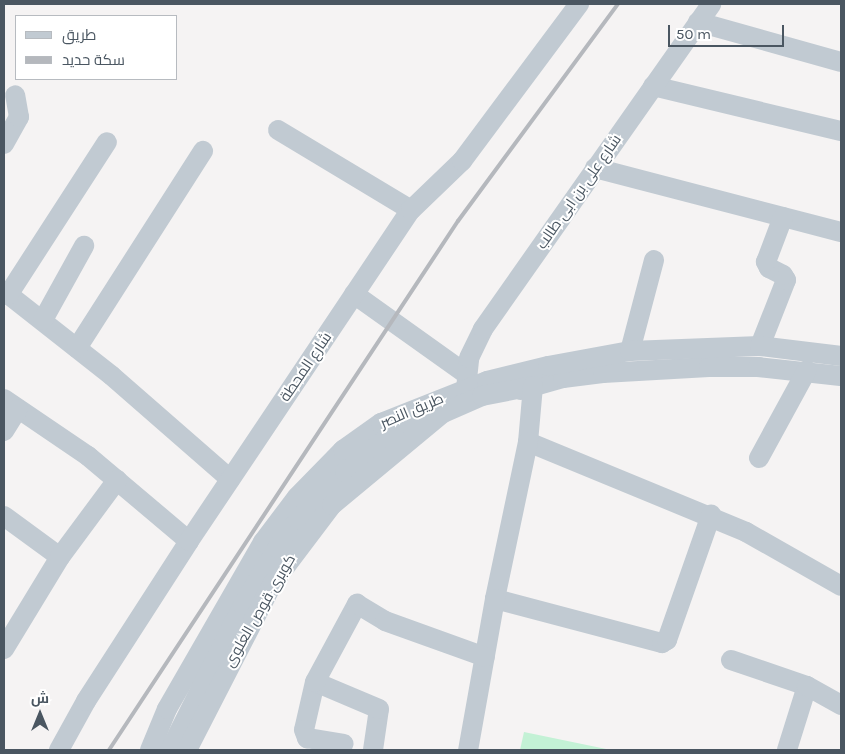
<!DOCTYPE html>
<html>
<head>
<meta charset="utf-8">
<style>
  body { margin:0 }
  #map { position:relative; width:845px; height:754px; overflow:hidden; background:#f5f3f3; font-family:Karla,Cairo,sans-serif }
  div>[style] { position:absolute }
  .green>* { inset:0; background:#c3f1d5 }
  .minor>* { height:20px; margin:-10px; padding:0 10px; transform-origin:10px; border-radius:10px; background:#c1cad2 }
  .rail>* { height:4px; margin:-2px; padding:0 2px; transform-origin:2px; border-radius:2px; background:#b5b8bd }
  span { translate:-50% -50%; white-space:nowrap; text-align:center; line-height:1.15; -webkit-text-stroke:4px #fff; paint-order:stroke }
  .street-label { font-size:15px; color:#4a5661 }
  .frame { position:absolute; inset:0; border:5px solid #4a5661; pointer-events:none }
  .legend { position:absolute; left:15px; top:15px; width:162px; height:65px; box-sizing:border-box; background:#fff; border:1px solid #b7bbc0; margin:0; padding:6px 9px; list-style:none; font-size:15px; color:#4a5661 }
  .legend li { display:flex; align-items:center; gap:10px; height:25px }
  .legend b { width:25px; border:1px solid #b7bbc0 }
  .north { position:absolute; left:15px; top:689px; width:50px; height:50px; -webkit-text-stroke:4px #fff; paint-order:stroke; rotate:0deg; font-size:14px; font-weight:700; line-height:20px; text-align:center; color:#4a5661 }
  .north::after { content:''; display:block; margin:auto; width:18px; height:22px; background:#4a5661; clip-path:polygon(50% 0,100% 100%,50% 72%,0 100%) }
  .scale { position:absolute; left:668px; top:25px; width:116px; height:22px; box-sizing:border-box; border:2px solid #4a5661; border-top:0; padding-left:6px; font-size:15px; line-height:18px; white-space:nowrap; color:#4a5661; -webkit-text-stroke:4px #fff; paint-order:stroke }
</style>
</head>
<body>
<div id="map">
  <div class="green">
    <i style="clip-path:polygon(524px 732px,611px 750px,520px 750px)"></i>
  </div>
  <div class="minor">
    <i style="left:698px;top:22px;width:148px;rotate:15.6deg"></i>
    <i style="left:653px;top:86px;width:193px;rotate:13.5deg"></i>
    <i style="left:278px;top:130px;width:155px;rotate:31deg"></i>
    <i style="left:4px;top:144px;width:31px;rotate:-61deg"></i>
    <i style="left:19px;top:117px;width:22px;rotate:-100deg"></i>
    <i style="left:595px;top:168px;width:254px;rotate:14.6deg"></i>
    <i style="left:4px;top:291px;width:137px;rotate:38.2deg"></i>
    <i style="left:112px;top:376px;width:157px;rotate:41.1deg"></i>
    <i style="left:354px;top:294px;width:138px;rotate:35.5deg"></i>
    <i style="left:8px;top:295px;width:182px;rotate:-57.1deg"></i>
    <i style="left:43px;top:320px;width:85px;rotate:-61deg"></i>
    <i style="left:760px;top:346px;width:71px;rotate:-68.5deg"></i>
    <i style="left:786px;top:280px;width:6px;rotate:-121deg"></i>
    <i style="left:783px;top:275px;width:16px;rotate:-153deg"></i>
    <i style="left:769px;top:268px;width:7px;rotate:-117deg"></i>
    <i style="left:766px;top:262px;width:48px;rotate:-69.3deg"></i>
    <i style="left:77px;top:348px;width:234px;rotate:-57.4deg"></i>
    <i style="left:630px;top:351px;width:94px;rotate:-75.2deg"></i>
    <i style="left:466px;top:389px;width:31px;rotate:-84deg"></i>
    <i style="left:469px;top:358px;width:32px;rotate:-64deg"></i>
    <i style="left:483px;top:329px;width:397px;rotate:-54.9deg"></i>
    <i style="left:521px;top:390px;width:44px;rotate:-15.9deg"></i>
    <i style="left:563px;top:378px;width:40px;rotate:-7.1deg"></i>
    <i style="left:603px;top:373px;width:106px;rotate:-3.2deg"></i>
    <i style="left:709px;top:367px;width:49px"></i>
    <i style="left:758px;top:367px;width:83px;rotate:6.2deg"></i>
    <i style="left:4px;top:399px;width:102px;rotate:34.2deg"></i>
    <i style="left:88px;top:456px;width:132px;rotate:40.1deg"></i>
    <i style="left:4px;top:431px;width:26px;rotate:-58deg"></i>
    <i style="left:528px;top:442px;width:236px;rotate:22.4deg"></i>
    <i style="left:746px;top:532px;width:109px;rotate:29.6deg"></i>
    <i style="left:759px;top:458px;width:100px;rotate:-61.4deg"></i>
    <i style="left:4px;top:516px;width:69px;rotate:36.2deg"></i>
    <i style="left:495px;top:599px;width:173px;rotate:14.8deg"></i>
    <i style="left:662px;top:643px;width:6px;rotate:-31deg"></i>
    <i style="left:667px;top:640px;width:133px;rotate:-70.6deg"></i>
    <i style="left:4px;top:649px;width:108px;rotate:-58.7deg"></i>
    <i style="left:60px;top:557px;width:96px;rotate:-53.5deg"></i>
    <i style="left:731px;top:660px;width:80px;rotate:18.9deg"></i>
    <i style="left:807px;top:686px;width:67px;rotate:107.4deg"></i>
    <i style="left:315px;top:682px;width:49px;rotate:102.9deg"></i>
    <i style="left:304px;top:730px;width:9px;rotate:69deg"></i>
    <i style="left:307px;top:738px;width:37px;rotate:9deg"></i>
    <i style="left:807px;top:686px;width:39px;rotate:29deg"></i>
    <i style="left:59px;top:750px;width:56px;rotate:-61.1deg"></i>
    <i style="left:86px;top:701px;width:190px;rotate:-57.2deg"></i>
    <i style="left:189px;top:541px;width:399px;rotate:-56.2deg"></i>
    <i style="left:411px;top:210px;width:71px;rotate:-43.9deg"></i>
    <i style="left:462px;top:161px;width:196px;rotate:-53.3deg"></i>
    <i style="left:150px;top:750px;width:44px;rotate:-67.5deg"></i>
    <i style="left:167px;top:709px;width:193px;rotate:-60.1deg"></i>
    <i style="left:263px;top:542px;width:56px;rotate:-52.9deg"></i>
    <i style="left:297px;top:497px;width:66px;rotate:-45.6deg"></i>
    <i style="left:343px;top:450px;width:47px;rotate:-35.4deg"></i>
    <i style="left:381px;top:423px;width:114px;rotate:-21.6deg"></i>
    <i style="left:487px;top:381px;width:63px;rotate:-13.8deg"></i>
    <i style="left:548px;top:366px;width:83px;rotate:-10.4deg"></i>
    <i style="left:630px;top:351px;width:130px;rotate:-2.2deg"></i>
    <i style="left:760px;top:346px;width:82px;rotate:7deg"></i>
    <i style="left:170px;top:750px;width:162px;rotate:-63.3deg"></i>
    <i style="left:243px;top:605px;width:66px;rotate:-59.2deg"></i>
    <i style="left:277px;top:548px;width:35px;rotate:-53deg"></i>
    <i style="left:298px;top:520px;width:67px;rotate:-45.6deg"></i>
    <i style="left:345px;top:472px;width:86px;rotate:-38.9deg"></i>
    <i style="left:187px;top:750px;width:188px;rotate:-62.8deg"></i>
    <i style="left:273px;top:583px;width:98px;rotate:-52.9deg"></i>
    <i style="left:332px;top:505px;width:144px;rotate:-39.7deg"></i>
    <i style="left:443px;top:413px;width:43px;rotate:-23.6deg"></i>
    <i style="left:482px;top:396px;width:52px;rotate:-11.1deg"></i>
    <i style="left:533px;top:386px;width:56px;rotate:95.1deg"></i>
    <i style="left:528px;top:442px;width:160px;rotate:101.9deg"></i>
    <i style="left:495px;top:599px;width:153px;rotate:100.1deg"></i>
    <i style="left:373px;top:750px;width:41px;rotate:-81.7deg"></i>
    <i style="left:379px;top:709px;width:69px;rotate:-157.1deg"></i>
    <i style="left:315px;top:682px;width:89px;rotate:-61.7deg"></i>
    <i style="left:357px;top:604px;width:33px;rotate:31deg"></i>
    <i style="left:385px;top:621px;width:106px;rotate:19.8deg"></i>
  </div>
  <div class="rail">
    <i style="left:109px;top:750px;width:634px;rotate:-56.59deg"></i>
    <i style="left:458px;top:221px;width:270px;rotate:-53.6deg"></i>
  </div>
  <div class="street-label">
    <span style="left:579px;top:192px;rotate:-55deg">شارع على بن ابى طالب</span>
    <span style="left:306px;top:367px;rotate:-56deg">شارع المحطة</span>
    <span style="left:412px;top:411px;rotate:-23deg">طريق النصر</span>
    <span style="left:260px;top:611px;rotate:-60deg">كوبرى قوص العلوى</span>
  </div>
  <div class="frame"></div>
  <ul class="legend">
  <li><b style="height:6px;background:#c1cad2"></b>طريق</li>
  <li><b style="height:6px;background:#b5b8bd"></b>سكة حديد</li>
  </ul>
  <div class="north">ش</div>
  <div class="scale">50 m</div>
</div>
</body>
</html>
